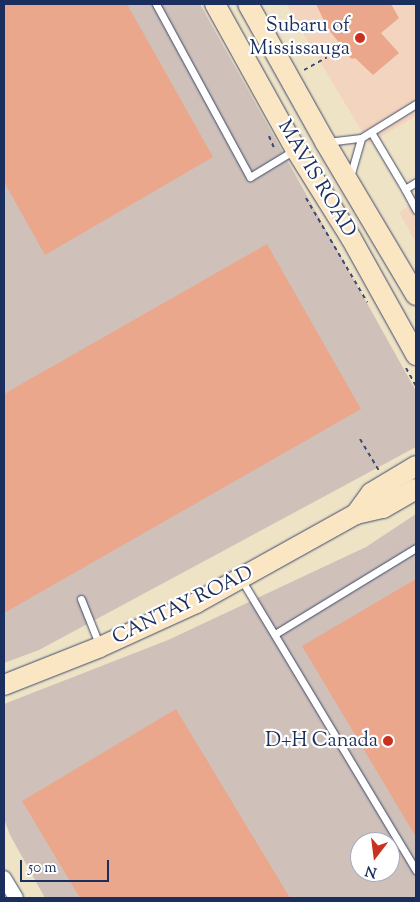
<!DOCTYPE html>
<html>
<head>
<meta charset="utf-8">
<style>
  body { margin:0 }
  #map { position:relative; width:420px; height:902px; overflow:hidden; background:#efe3c6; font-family:"Sorts Mill Goudy",serif }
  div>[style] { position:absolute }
  .built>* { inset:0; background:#f3d4be }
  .industrial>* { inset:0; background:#cfc0ba }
  .building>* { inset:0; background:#eaa78c }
  .path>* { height:2px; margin-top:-1px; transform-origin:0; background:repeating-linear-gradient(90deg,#3b4a6e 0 4px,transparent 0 8px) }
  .roads { filter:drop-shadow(0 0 1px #3b4a6e) drop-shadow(0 0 1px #3b4a6e) }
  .lane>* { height:7px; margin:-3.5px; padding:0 3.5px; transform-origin:3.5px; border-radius:3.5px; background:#fff }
  .street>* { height:14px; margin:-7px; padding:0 7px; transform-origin:7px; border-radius:7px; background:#fff }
  .secondary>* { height:20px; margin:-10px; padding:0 10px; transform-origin:10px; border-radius:10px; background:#fbe6c4 }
  .dots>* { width:14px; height:14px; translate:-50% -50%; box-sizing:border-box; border:2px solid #fff; border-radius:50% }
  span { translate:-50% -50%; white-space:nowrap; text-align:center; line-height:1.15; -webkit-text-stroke:4.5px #fff; paint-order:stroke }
  .poi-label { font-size:20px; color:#1b2f5e }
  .right { translate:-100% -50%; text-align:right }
  .street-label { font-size:20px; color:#1b2f5e }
  .frame { position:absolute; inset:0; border:5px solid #1b2f5e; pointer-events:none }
  .north { position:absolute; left:350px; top:832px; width:50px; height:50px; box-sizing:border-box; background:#fff; border:1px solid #a4acbf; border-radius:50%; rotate:195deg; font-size:14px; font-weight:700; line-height:20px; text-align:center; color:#1b2f5e }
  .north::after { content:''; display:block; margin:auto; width:18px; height:22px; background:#c8321e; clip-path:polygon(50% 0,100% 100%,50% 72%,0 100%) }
  .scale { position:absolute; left:20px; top:860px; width:89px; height:22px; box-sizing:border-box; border:2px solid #1b2f5e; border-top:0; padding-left:6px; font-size:15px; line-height:18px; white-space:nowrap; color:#1b2f5e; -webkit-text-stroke:4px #fff; paint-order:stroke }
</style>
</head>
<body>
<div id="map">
  <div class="built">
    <i style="clip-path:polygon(286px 4px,416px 4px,416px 116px,369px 144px)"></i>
    <i style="clip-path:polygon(416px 202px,416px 243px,399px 212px)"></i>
  </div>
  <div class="industrial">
    <i style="clip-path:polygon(4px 4px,200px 4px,416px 391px,416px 447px,39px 650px,4px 663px)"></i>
    <i style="clip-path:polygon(evenodd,416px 514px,416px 898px,45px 898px,10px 835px,4px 819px,4px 704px,168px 640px,366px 547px,416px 514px,360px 842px,390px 842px,390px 872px,360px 872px,360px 842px)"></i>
  </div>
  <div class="building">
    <i style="clip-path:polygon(4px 4px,127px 4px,213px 157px,45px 255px,4px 182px)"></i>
    <i style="clip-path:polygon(316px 4px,391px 4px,399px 18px,381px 33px,399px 53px,373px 75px,355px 58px,352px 59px,338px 47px,341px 45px,328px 29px)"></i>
    <i style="clip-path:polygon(267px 244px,361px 409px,4px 613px,4px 394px)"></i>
    <i style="clip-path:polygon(416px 579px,416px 837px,302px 646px)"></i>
    <i style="clip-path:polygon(176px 709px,290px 898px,80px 898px,22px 801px)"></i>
  </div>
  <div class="path">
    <i style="left:304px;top:70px;width:26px;rotate:-29deg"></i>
    <i style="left:269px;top:136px;width:15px;rotate:67deg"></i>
    <i style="left:306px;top:198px;width:121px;rotate:59.6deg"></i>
    <i style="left:406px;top:368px;width:21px;rotate:61deg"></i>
    <i style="left:360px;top:439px;width:37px;rotate:59deg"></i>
  </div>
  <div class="roads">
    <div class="lane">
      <i style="left:156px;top:4px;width:197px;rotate:61.5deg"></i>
      <i style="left:250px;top:177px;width:50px;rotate:-31.2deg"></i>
      <i style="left:371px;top:132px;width:66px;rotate:59.2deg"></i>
      <i style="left:405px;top:189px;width:13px;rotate:-32deg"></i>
      <i style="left:327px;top:142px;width:34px;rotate:-7deg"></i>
      <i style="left:361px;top:138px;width:65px;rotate:-31.7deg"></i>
      <i style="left:350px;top:177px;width:40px;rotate:-74deg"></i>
      <i style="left:405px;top:189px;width:24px;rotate:62deg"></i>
      <i style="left:241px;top:579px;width:340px;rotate:59deg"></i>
      <i style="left:81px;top:599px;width:48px;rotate:68.2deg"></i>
      <i style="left:275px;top:634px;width:165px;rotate:-31.4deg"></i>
    </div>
    <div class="street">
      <i style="left:4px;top:878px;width:23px;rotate:59deg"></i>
    </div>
    <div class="secondary">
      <i style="left:215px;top:4px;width:167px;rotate:61deg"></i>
      <i style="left:296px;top:150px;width:104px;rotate:58deg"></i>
      <i style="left:351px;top:238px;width:134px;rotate:60.9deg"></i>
      <i style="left:248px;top:4px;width:158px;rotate:60.8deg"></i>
      <i style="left:325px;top:142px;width:178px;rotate:59.3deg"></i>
      <i style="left:356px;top:514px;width:26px;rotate:-54deg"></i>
      <i style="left:371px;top:493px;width:52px;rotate:-31deg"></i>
      <i style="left:4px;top:685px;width:103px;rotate:-21.6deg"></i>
      <i style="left:100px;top:647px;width:106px;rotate:-24.6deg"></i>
      <i style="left:196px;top:603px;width:183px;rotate:-29.1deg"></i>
      <i style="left:356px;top:514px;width:28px;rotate:-13deg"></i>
      <i style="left:383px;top:508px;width:38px;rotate:-30deg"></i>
    </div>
  </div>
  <div class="dots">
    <i style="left:360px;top:38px;background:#c8321e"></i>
    <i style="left:388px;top:741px;background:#c8321e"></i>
  </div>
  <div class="poi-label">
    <span class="right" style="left:350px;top:38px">Subaru of<br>Mississauga</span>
    <span class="right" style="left:378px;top:741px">D+H Canada</span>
  </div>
  <div class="street-label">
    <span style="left:316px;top:179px;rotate:59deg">MAVIS ROAD</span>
    <span style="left:183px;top:606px;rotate:-26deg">CANTAY ROAD</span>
  </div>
  <div class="frame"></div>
  <div class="north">N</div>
  <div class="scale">50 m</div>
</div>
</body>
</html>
